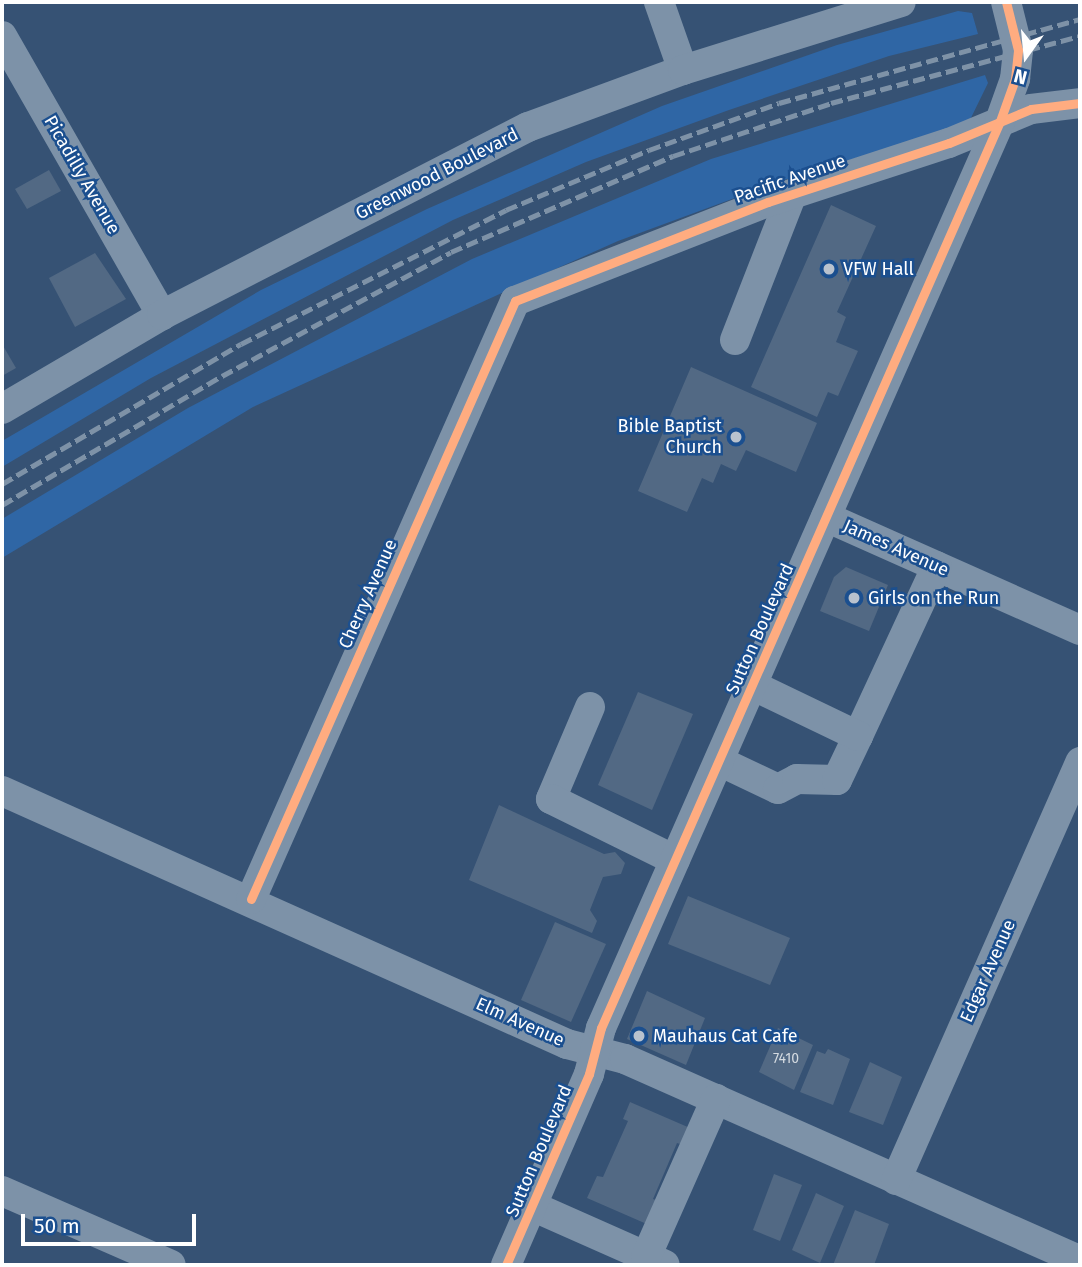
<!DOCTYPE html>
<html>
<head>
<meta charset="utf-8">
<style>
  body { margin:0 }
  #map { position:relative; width:1082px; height:1267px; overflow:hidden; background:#365274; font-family:"Fira Sans",sans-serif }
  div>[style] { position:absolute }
  .green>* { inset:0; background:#2f66a5 }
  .building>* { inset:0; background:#526984 }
  .minor>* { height:30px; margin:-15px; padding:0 15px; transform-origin:15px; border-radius:15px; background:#7d92a8 }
  .rail>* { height:5px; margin-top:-2.5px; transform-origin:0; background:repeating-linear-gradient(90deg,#7e92a7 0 12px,transparent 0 17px) }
  .cycleway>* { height:9px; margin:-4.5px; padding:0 4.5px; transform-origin:4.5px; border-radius:4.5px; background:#ffac80 }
  .dots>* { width:19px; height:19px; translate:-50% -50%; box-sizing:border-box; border:4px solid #1b4f8f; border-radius:50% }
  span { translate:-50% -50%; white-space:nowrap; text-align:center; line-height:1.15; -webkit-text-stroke:5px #1b4f8f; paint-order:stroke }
  .number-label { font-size:14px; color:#d4dae0 }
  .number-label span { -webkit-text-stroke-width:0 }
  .street-label { font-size:18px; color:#fff }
  .poi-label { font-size:18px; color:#fff }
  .left { translate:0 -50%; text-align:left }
  .right { translate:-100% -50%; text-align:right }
  .frame { position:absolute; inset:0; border:4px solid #fff; pointer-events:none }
  .north { position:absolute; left:991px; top:21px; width:70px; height:70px; -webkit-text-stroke:5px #1b4f8f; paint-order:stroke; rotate:195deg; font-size:19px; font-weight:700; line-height:28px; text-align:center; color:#fff }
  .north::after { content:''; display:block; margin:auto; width:24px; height:32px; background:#fff; clip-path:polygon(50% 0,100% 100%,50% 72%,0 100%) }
  .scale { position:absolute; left:21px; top:1214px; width:175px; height:32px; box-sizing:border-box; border:4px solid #fff; border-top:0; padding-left:9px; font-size:21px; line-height:24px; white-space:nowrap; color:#fff; -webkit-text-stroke:5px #1b4f8f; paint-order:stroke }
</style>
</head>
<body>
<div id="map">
  <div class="green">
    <i style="clip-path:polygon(958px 11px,972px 13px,978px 34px,889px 56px,729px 110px,586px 162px,453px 220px,151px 378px,2px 467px,2px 441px,261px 290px,427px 209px,662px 106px,837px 45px)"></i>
    <i style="clip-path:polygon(985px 75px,988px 83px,968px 124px,784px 180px,618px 241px,513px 288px,253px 407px,2px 558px,2px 519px,188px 408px,472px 259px,711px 159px)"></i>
  </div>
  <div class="building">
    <i style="clip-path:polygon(49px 170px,61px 191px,27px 209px,15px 189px)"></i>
    <i style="clip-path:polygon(831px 205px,876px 226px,837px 312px,846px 317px,836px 342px,858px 351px,838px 396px,828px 392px,817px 417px,751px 387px)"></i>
    <i style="clip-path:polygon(95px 253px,126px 299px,75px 327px,49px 278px)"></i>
    <i style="clip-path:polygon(2px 344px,16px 368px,2px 376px)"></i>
    <i style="clip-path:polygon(691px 367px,817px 423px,796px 472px,746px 450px,736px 471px,721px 464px,713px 483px,702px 478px,687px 512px,638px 491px)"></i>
    <i style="clip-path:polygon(846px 567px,888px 585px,869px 631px,820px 611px,834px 577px)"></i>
    <i style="clip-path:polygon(638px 692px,693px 714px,652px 810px,598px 785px)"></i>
    <i style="clip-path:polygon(499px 805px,604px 854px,615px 852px,625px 863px,621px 874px,603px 877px,590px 910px,597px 921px,592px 933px,469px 880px)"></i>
    <i style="clip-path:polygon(688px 896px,790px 938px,770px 985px,668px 944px)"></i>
    <i style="clip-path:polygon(555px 922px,606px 944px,571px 1022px,521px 1000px)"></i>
    <i style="clip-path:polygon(647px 991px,705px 1018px,686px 1065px,627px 1039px)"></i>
    <i style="clip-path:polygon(778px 1028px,813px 1045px,794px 1090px,759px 1072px)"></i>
    <i style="clip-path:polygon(828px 1049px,850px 1059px,833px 1105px,800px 1092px,817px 1051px,825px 1054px)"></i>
    <i style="clip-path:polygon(870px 1062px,902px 1077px,883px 1125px,849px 1112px)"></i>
    <i style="clip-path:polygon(630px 1102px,690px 1128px,683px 1145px,677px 1143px,653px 1199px,659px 1201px,649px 1225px,587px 1198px,597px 1176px,603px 1177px,628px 1121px,623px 1119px)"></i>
    <i style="clip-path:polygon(774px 1174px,802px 1185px,780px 1241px,753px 1230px)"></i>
    <i style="clip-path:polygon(816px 1193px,844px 1206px,820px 1263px,792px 1250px)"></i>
    <i style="clip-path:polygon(855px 1210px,889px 1224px,874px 1265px,833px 1265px)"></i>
  </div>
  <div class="minor">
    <i style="left:659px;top:2px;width:72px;rotate:70.6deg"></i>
    <i style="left:2px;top:36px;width:322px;rotate:60.2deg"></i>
    <i style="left:735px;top:340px;width:157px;rotate:-68.7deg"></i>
    <i style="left:2px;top:409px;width:186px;rotate:-30.4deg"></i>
    <i style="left:162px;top:315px;width:411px;rotate:-27.2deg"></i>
    <i style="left:528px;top:127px;width:165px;rotate:-20.2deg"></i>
    <i style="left:683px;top:70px;width:228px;rotate:-17.3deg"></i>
    <i style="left:826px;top:517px;width:278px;rotate:24deg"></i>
    <i style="left:590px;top:707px;width:100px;rotate:113deg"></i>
    <i style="left:551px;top:799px;width:138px;rotate:26.2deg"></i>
    <i style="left:858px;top:736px;width:187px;rotate:-65.1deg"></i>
    <i style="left:719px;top:761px;width:65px;rotate:25.4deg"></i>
    <i style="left:778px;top:789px;width:21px;rotate:-28deg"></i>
    <i style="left:797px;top:779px;width:40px;rotate:1.4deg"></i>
    <i style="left:837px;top:780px;width:49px;rotate:-64.5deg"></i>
    <i style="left:858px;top:736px;width:118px;rotate:-154.3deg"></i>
    <i style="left:2px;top:791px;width:619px;rotate:24.12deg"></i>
    <i style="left:567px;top:1044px;width:60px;rotate:14.5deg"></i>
    <i style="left:625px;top:1059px;width:498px;rotate:23.9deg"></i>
    <i style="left:251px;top:899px;width:654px;rotate:-66.18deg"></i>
    <i style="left:515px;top:301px;width:272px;rotate:-21.4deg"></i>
    <i style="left:768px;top:202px;width:190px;rotate:-18.1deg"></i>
    <i style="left:949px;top:143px;width:89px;rotate:-22.5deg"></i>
    <i style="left:1031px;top:109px;width:49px;rotate:-7deg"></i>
    <i style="left:896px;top:1180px;width:457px;rotate:-66.2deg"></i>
    <i style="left:2px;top:1191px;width:184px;rotate:23.6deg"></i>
    <i style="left:532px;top:1206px;width:145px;rotate:23.9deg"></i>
    <i style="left:646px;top:1257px;width:173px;rotate:-66.1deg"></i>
    <i style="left:506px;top:1265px;width:208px;rotate:-66.5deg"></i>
    <i style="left:589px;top:1074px;width:48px;rotate:-75.4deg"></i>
    <i style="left:601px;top:1028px;width:991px;rotate:-66.25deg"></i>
    <i style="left:1000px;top:121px;width:45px;rotate:-70.3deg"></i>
    <i style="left:1015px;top:79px;width:29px;rotate:-84deg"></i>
    <i style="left:1018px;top:50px;width:49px;rotate:-104deg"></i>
  </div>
  <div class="rail">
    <i style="left:2px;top:484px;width:277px;rotate:-30.4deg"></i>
    <i style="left:241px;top:344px;width:297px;rotate:-26.8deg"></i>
    <i style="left:506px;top:210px;width:155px;rotate:-22.8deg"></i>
    <i style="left:649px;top:150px;width:138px;rotate:-19.9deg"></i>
    <i style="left:779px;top:103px;width:313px;rotate:-15.6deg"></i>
    <i style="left:2px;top:505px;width:255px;rotate:-30.4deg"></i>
    <i style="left:222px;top:376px;width:260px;rotate:-28.4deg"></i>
    <i style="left:451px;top:252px;width:242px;rotate:-23.4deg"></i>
    <i style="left:673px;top:156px;width:167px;rotate:-18.5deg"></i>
    <i style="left:831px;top:103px;width:258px;rotate:-15.1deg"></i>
  </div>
  <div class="cycleway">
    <i style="left:251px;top:899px;width:654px;rotate:-66.18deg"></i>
    <i style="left:515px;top:301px;width:272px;rotate:-21.4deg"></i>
    <i style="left:768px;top:202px;width:190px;rotate:-18.1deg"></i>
    <i style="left:949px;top:143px;width:89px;rotate:-22.5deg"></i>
    <i style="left:1031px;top:109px;width:49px;rotate:-7deg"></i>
    <i style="left:506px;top:1265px;width:208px;rotate:-66.5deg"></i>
    <i style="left:589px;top:1074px;width:48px;rotate:-75.4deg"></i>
    <i style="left:601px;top:1028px;width:991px;rotate:-66.25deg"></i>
    <i style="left:1000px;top:121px;width:45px;rotate:-70.3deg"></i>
    <i style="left:1015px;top:79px;width:29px;rotate:-84deg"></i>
    <i style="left:1018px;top:50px;width:49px;rotate:-104deg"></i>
  </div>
  <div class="dots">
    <i style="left:829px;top:269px;background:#b9c2ce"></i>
    <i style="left:736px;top:437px;background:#b9c2ce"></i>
    <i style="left:854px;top:598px;background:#b9c2ce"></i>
    <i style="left:639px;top:1036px;background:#b9c2ce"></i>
  </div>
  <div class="number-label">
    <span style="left:786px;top:1059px">7410</span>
  </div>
  <div class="street-label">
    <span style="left:437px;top:174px;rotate:-27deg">Greenwood Boulevard</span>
    <span style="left:82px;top:175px;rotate:60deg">Picadilly Avenue</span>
    <span style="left:790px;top:179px;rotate:-19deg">Pacific Avenue</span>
    <span style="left:896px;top:548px;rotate:24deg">James Avenue</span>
    <span style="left:368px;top:594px;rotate:-66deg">Cherry Avenue</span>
    <span style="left:760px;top:629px;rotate:-66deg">Sutton Boulevard</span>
    <span style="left:988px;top:971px;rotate:-66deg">Edgar Avenue</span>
    <span style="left:520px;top:1022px;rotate:24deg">Elm Avenue</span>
    <span style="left:539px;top:1151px;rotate:-67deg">Sutton Boulevard</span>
  </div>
  <div class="poi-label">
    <span class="left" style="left:843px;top:269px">VFW Hall</span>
    <span class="right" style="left:722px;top:437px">Bible Baptist<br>Church</span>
    <span class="left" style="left:868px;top:598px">Girls on the Run</span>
    <span class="left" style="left:653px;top:1036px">Mauhaus Cat Cafe</span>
  </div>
  <div class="frame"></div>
  <div class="north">N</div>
  <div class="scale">50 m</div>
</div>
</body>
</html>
